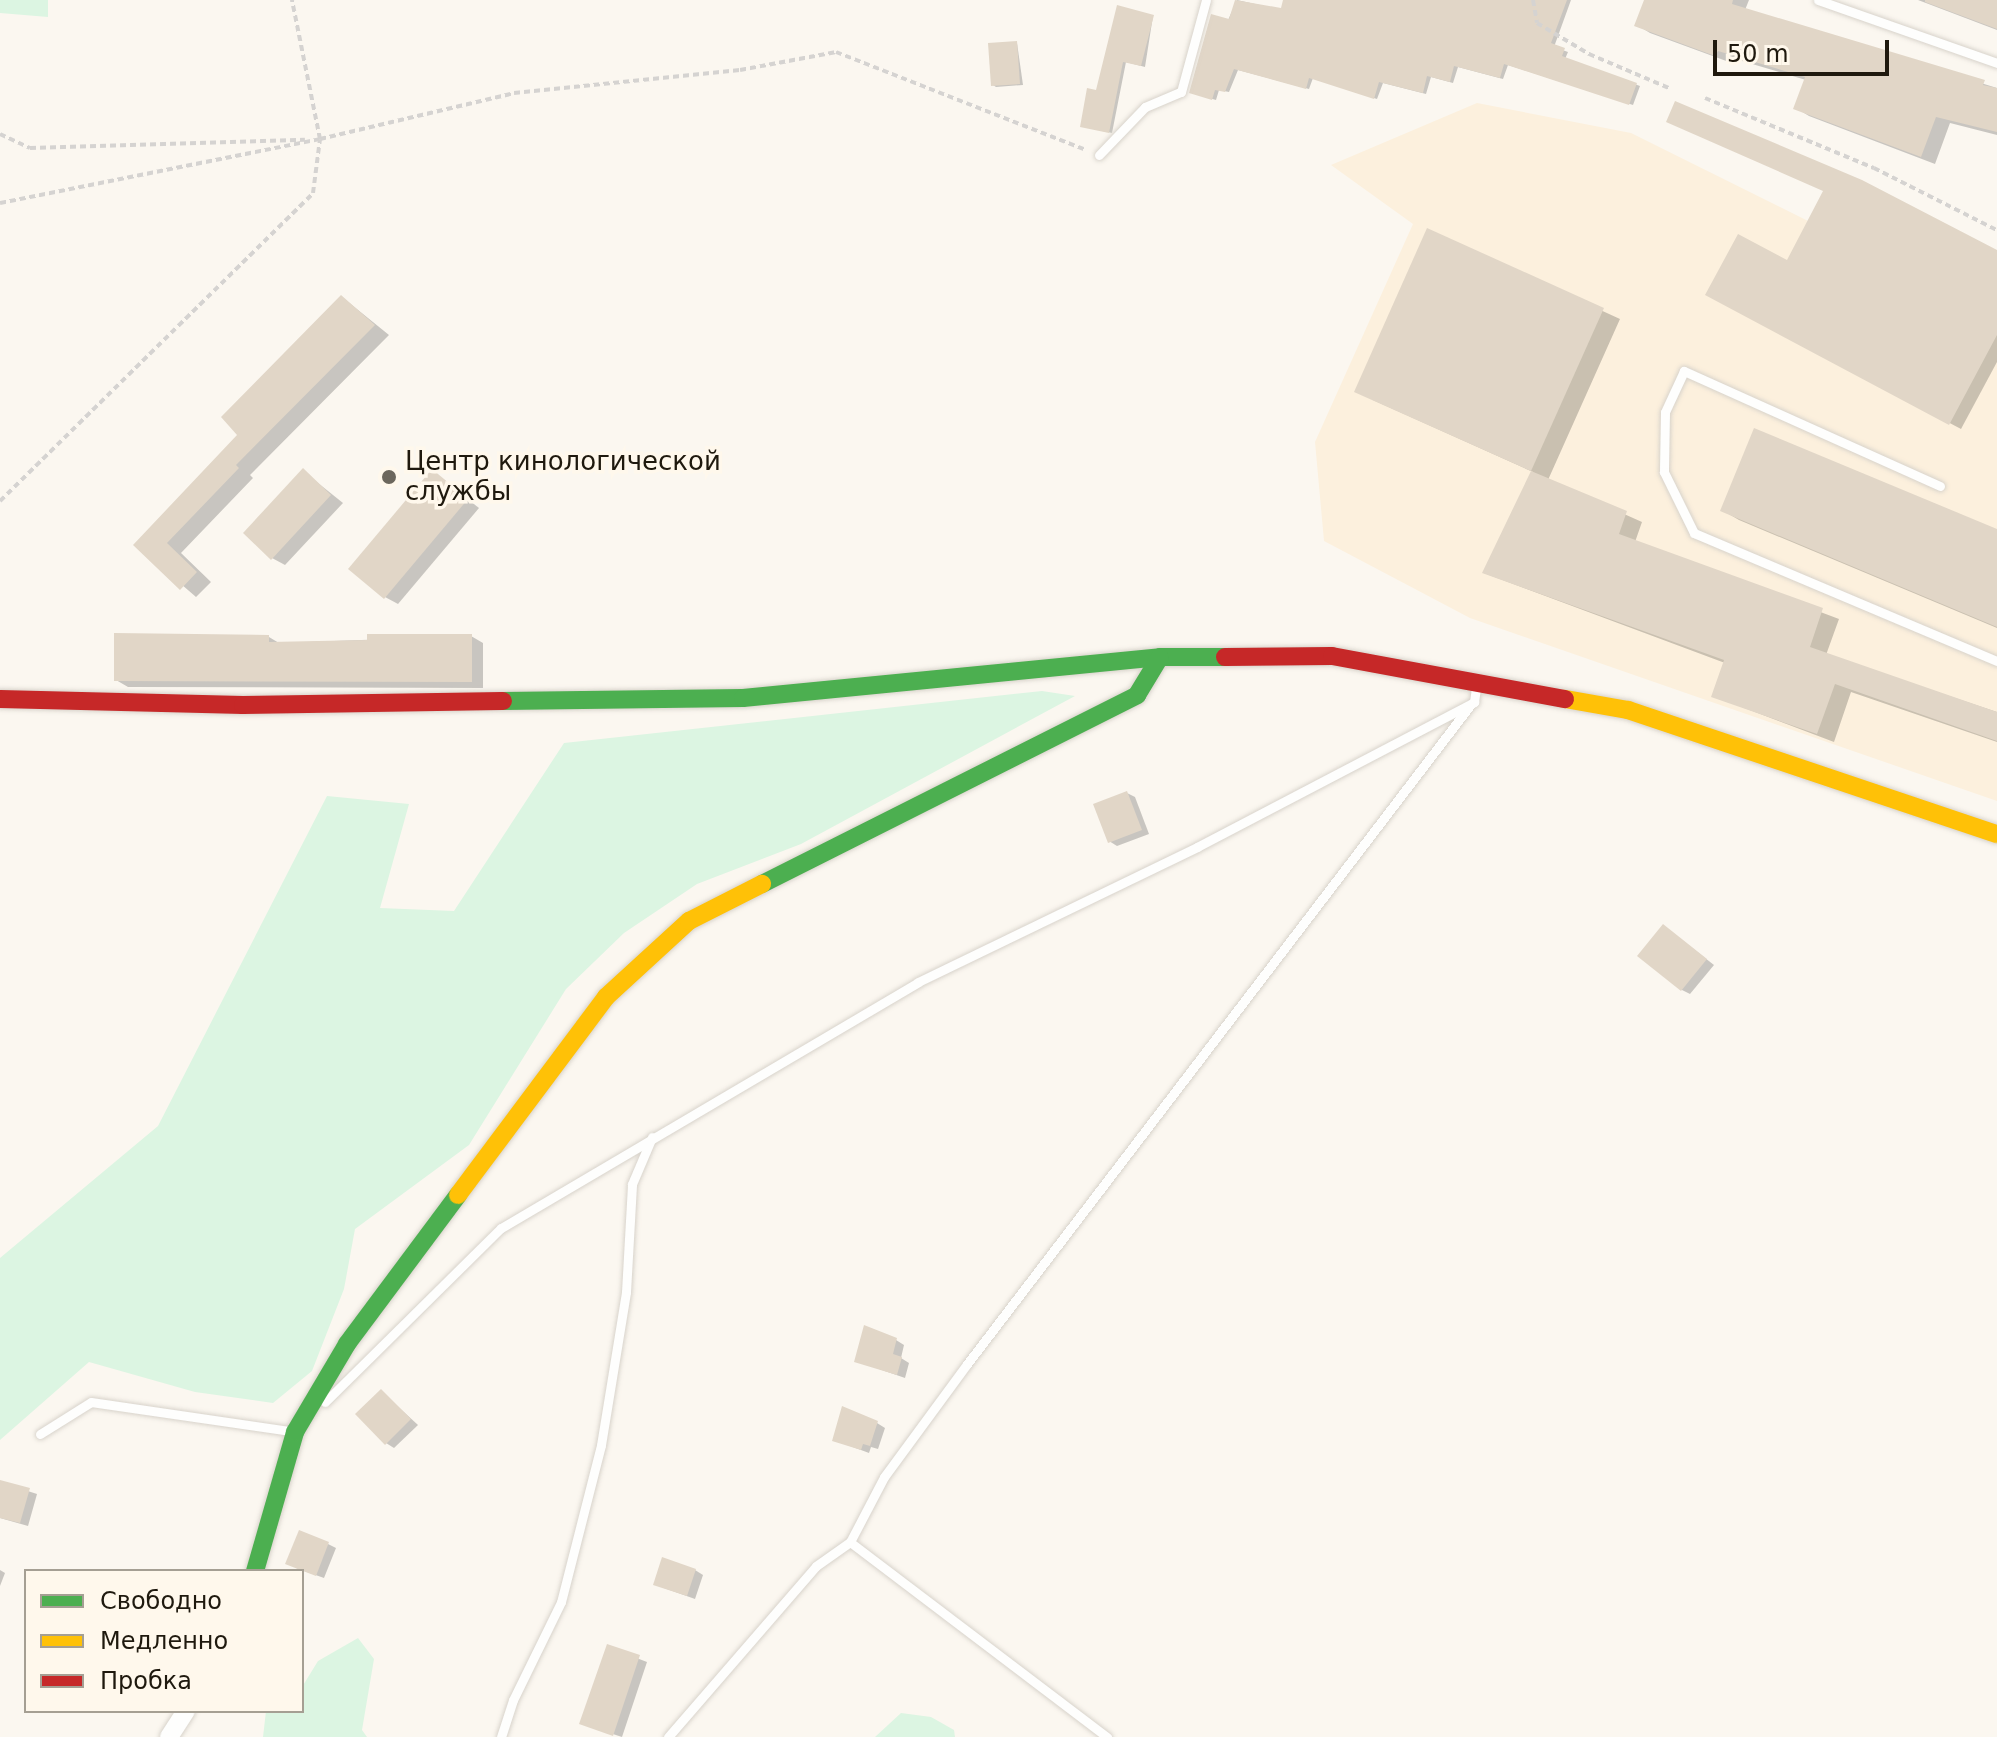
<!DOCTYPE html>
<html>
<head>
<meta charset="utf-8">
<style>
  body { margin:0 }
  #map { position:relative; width:1997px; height:1737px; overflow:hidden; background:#fbf7f0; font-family:"DejaVu Sans",sans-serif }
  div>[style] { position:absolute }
  .built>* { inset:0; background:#fcf0dd }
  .green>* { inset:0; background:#dcf5e2 }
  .shadow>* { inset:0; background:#0003 }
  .building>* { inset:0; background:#e1d6c7 }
  .path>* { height:4px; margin-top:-2px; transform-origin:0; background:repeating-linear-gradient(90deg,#d5d3d1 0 6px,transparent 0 10px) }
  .roads { filter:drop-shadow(0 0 2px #d8d3cb) drop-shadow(0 0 2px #d8d3cb) }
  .lane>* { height:9px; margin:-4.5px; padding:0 4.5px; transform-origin:4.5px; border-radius:4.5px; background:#fefefd }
  .street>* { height:18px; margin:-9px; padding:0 9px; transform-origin:9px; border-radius:9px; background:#fefefd }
  .fast>* { height:18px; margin:-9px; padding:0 9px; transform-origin:9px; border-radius:9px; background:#4caf50 }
  .slow>* { height:18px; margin:-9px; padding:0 9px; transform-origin:9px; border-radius:9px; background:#ffc107 }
  .jam>* { height:18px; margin:-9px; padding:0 9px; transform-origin:9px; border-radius:9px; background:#c62828 }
  .dots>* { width:22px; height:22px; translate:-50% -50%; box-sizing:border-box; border:4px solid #fff8ec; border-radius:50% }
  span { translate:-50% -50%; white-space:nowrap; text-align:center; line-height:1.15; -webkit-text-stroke:7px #fff8ec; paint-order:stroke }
  .poi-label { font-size:26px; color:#1f190e }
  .left { translate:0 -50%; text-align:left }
  .legend { position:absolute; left:24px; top:1569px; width:280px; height:144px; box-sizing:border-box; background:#fff8ec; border:2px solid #a59f93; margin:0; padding:10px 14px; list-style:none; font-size:24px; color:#1f190e }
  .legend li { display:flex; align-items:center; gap:16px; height:40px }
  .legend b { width:40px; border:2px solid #a59f93 }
  .scale { position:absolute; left:1713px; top:40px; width:176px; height:36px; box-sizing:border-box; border:4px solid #1f190e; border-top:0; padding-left:10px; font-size:24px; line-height:28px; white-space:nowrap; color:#1f190e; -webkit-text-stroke:6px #fff8ec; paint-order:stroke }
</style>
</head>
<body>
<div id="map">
  <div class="built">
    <i style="clip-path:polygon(1477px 103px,1631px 133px,1997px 315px,1997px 801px,1470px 618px,1324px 541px,1315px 442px,1413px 224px,1331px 165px)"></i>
  </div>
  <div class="green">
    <i style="clip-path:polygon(0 0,48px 0,48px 17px,0 13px)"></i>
    <i style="clip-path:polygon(1042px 691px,1075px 696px,801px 844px,697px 884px,624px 933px,566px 989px,469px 1145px,355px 1229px,344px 1289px,312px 1371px,273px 1403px,195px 1392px,89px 1362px,0 1440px,0 1258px,158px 1126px,327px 796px,409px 804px,380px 908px,454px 911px,564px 743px)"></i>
    <i style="clip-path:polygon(358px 1638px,374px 1659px,362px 1730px,367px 1737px,263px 1737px,266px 1711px,302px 1711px,302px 1687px,318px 1661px)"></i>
    <i style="clip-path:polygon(901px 1713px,931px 1717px,954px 1730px,955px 1737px,875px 1737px)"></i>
  </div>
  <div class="shadow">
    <i style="clip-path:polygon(1237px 0,1282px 10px,1285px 0,1571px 0,1554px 47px,1568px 52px,1565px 59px,1640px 86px,1633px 105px,1508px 65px,1503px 79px,1458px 67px,1453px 83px,1431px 77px,1426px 94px,1383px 83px,1377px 99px,1313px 78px,1309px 89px,1238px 70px,1229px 92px,1219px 90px,1216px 100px,1195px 94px)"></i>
    <i style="clip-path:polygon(1646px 0,1749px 0,1745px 10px,1997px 88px,1997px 135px,1950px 123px,1935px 164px,1809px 116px,1796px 108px,1806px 80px,1732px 58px,1729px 62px,1650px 33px,1637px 25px)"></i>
    <i style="clip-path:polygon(1918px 0,1997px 0,1997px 30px)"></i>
    <i style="clip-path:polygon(1153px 16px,1145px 67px,1126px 62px,1112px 133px,1085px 127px,1097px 92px)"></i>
    <i style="clip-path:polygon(1017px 43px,1023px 85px,996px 87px,993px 85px)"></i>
    <i style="clip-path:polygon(1428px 231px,1620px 319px,1548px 480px,1642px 522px,1635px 542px,1839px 619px,1826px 655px,1997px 712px,1997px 742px,1851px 692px,1834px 742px,1713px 696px,1725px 663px,1484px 573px,1533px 472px,1373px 400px)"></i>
    <i style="clip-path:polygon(1997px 253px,1997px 362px,1961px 429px,1719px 301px,1788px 263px)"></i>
    <i style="clip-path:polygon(342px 297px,389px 335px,250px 475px,253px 478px,181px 553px,211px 582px,196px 597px,136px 545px,240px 435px)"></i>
    <i style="clip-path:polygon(303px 471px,343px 503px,285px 565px,272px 558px)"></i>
    <i style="clip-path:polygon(432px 471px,479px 508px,398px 604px,385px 597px)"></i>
    <i style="clip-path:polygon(1722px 510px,1997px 531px,1997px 628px,1739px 520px)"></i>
    <i style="clip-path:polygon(471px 636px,483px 643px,483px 688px,128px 687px,116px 680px,269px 637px,279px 643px)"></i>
    <i style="clip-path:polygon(1127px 793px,1135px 797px,1149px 834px,1117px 846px,1109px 841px)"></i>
    <i style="clip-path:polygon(1664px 926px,1714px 965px,1690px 994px,1682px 990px)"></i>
    <i style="clip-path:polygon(896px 1340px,904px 1345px,901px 1358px,909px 1363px,905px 1378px,856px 1361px)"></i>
    <i style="clip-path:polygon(382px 1392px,418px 1425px,394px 1448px,386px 1443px)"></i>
    <i style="clip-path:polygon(877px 1423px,885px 1428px,878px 1449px,871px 1447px,869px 1453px,834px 1440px)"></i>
    <i style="clip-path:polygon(0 1482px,37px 1494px,28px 1526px,0 1518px)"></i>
    <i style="clip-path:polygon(328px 1544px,336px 1548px,324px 1578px,296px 1568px)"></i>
    <i style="clip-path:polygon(0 1570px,5px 1573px,0 1586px)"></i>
    <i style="clip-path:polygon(695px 1570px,703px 1575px,695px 1599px,664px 1588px)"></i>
    <i style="clip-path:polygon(608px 1647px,647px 1662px,622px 1737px,582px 1724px)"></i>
  </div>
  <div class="building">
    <i style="clip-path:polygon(1235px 0,1281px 8px,1283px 0,1567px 0,1551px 43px,1565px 48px,1562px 56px,1637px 83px,1629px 105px,1504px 64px,1500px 78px,1454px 66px,1450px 82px,1427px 76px,1423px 93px,1379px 82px,1374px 99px,1309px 78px,1306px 89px,1234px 69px,1225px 92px,1215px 90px,1212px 100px,1189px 93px,1211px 14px,1229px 19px)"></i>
    <i style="clip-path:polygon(1644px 0,1733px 0,1732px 4px,1985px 80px,1983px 85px,1997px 88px,1997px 132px,1936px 117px,1921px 157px,1793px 109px,1805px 77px,1718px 51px,1715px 56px,1634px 26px)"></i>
    <i style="clip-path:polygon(1997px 0,1997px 29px,1925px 2px,1925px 0)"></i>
    <i style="clip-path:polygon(1117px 5px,1154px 15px,1141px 66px,1123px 62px,1109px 133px,1080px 127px,1087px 88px,1096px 90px)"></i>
    <i style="clip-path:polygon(1017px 41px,1020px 84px,991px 86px,988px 43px)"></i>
    <i style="clip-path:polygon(1675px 101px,1862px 180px,1997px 250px,1997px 335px,1949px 425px,1705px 295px,1738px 234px,1787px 260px,1823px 191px,1666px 122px)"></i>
    <i style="clip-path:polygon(1427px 228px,1604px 308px,1531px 471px,1354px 392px)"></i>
    <i style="clip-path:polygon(341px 295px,375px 325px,236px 465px,239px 468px,167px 543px,197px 572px,180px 590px,133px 545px,237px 435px,221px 417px)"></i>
    <i style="clip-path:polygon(1754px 428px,1997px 529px,1997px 627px,1720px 511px)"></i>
    <i style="clip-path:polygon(303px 468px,331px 495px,271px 560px,243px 533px)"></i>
    <i style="clip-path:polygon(432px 469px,468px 499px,384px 599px,348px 569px)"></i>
    <i style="clip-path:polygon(1531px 471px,1627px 511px,1619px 534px,1823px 608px,1810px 647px,1997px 712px,1997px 741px,1835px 684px,1817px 734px,1711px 697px,1724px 660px,1482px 573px)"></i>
    <i style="clip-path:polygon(114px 633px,269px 635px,269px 642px,367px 640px,367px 634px,472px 634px,472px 682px,114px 681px)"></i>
    <i style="clip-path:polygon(1127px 791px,1142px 830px,1108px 843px,1093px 804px)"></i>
    <i style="clip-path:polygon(1663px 924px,1707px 959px,1681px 991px,1637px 956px)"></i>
    <i style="clip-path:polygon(864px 1325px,897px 1338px,893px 1354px,902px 1357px,897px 1375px,854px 1362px)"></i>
    <i style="clip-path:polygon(381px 1389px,411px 1419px,385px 1445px,355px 1414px)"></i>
    <i style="clip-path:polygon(842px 1406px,878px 1421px,870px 1446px,863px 1444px,861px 1450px,832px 1441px)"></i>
    <i style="clip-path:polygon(0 1480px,30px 1488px,20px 1523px,0 1518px)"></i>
    <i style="clip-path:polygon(299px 1530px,329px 1542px,316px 1576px,285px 1564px)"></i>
    <i style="clip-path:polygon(662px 1557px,696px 1569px,687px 1596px,653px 1585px)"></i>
    <i style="clip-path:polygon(607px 1644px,640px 1655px,613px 1736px,579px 1724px)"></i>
  </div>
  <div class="path">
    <i style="left:1533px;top:0;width:23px;rotate:80deg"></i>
    <i style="left:1537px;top:23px;width:61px;rotate:30.8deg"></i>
    <i style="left:1589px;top:54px;width:89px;rotate:23.1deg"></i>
    <i style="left:1705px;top:98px;width:183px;rotate:22.5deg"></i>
    <i style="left:1874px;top:168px;width:138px;rotate:26.8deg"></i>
    <i style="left:0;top:134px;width:33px;rotate:25deg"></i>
    <i style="left:30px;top:148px;width:275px;rotate:-1.7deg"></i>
    <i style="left:0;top:203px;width:326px;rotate:-11.3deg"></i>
    <i style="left:320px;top:139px;width:199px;rotate:-13.3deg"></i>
    <i style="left:514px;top:93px;width:227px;rotate:-5.8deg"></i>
    <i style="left:740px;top:70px;width:98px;rotate:-10.6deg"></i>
    <i style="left:836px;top:52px;width:269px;rotate:21.4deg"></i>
    <i style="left:0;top:501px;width:439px;rotate:-44.5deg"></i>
    <i style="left:313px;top:193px;width:54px;rotate:-82.6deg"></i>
    <i style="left:320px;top:139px;width:142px;rotate:-101.4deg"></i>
  </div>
  <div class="roads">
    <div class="lane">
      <i style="left:1818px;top:0;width:190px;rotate:19.4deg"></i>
      <i style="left:1099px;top:155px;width:66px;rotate:-46.2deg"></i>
      <i style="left:1145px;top:107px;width:39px;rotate:-23deg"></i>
      <i style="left:1181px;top:92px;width:95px;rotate:-74.8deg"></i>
      <i style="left:1940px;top:486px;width:281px;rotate:-155.8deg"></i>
      <i style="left:1684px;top:371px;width:45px;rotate:114.9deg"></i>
      <i style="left:1665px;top:412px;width:60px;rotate:91deg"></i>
      <i style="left:1664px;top:472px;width:68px;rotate:63.8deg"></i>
      <i style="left:1694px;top:533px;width:329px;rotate:22.9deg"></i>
      <i style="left:325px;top:1402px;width:247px;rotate:-44.7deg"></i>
      <i style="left:501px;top:1228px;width:484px;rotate:-30.5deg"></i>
      <i style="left:918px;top:982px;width:310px;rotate:-25.8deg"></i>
      <i style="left:1197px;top:847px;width:313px;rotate:-27.6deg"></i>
      <i style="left:1474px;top:702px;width:15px;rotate:-82deg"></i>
      <i style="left:40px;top:1434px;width:60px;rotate:-32.1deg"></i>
      <i style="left:91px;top:1402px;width:202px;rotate:8.3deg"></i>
      <i style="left:850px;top:1542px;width:73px;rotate:-62.4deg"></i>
      <i style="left:884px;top:1477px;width:140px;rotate:-53.7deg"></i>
      <i style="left:967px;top:1364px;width:830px;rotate:-52.63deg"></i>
      <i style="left:501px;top:1737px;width:39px;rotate:-72deg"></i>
      <i style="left:513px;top:1700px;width:109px;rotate:-63.9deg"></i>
      <i style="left:561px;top:1602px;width:162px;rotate:-75.7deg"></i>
      <i style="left:601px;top:1445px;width:155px;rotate:-80.7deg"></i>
      <i style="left:626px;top:1292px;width:108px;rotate:-86.8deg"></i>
      <i style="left:632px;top:1184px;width:51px;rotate:-66.9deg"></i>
      <i style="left:668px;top:1737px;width:226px;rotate:-49.1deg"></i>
      <i style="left:816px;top:1566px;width:42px;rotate:-35.2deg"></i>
      <i style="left:850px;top:1542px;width:323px;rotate:37.2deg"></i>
    </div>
    <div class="street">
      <i style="left:169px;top:1737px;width:31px;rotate:-57deg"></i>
    </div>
    <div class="fast">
      <i style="left:503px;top:701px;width:240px;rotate:-0.7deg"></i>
      <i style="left:743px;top:698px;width:419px;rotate:-5.6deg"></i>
      <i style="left:1160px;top:657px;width:65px"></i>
      <i style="left:762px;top:884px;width:420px;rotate:-26.7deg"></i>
      <i style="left:1137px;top:695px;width:44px;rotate:-58.8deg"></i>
      <i style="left:255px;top:1571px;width:145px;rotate:-73.9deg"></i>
      <i style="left:295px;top:1432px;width:102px;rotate:-59.4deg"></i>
      <i style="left:347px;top:1344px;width:186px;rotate:-53.3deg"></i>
    </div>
    <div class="slow">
      <i style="left:1565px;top:699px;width:64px;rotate:9.9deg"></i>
      <i style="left:1628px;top:710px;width:389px;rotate:18.6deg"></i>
      <i style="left:458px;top:1195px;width:247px;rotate:-53.2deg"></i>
      <i style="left:606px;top:997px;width:113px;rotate:-42.5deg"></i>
      <i style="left:689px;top:921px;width:82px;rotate:-26.9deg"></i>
    </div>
    <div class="jam">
      <i style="left:1225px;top:657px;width:107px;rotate:-0.5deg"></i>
      <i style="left:1332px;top:656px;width:237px;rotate:10.5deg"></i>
      <i style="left:0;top:699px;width:243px;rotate:1.4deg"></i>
      <i style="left:243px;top:705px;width:260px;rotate:-0.9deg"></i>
    </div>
  </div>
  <div class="dots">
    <i style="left:389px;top:477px;background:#6c675d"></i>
  </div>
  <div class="poi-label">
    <span class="left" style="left:405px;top:477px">Центр кинологической<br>службы</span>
  </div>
  <ul class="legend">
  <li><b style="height:10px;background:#4caf50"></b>Свободно</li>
  <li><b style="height:10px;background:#ffc107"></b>Медленно</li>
  <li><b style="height:10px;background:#c62828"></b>Пробка</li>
  </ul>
  <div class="scale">50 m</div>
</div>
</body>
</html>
